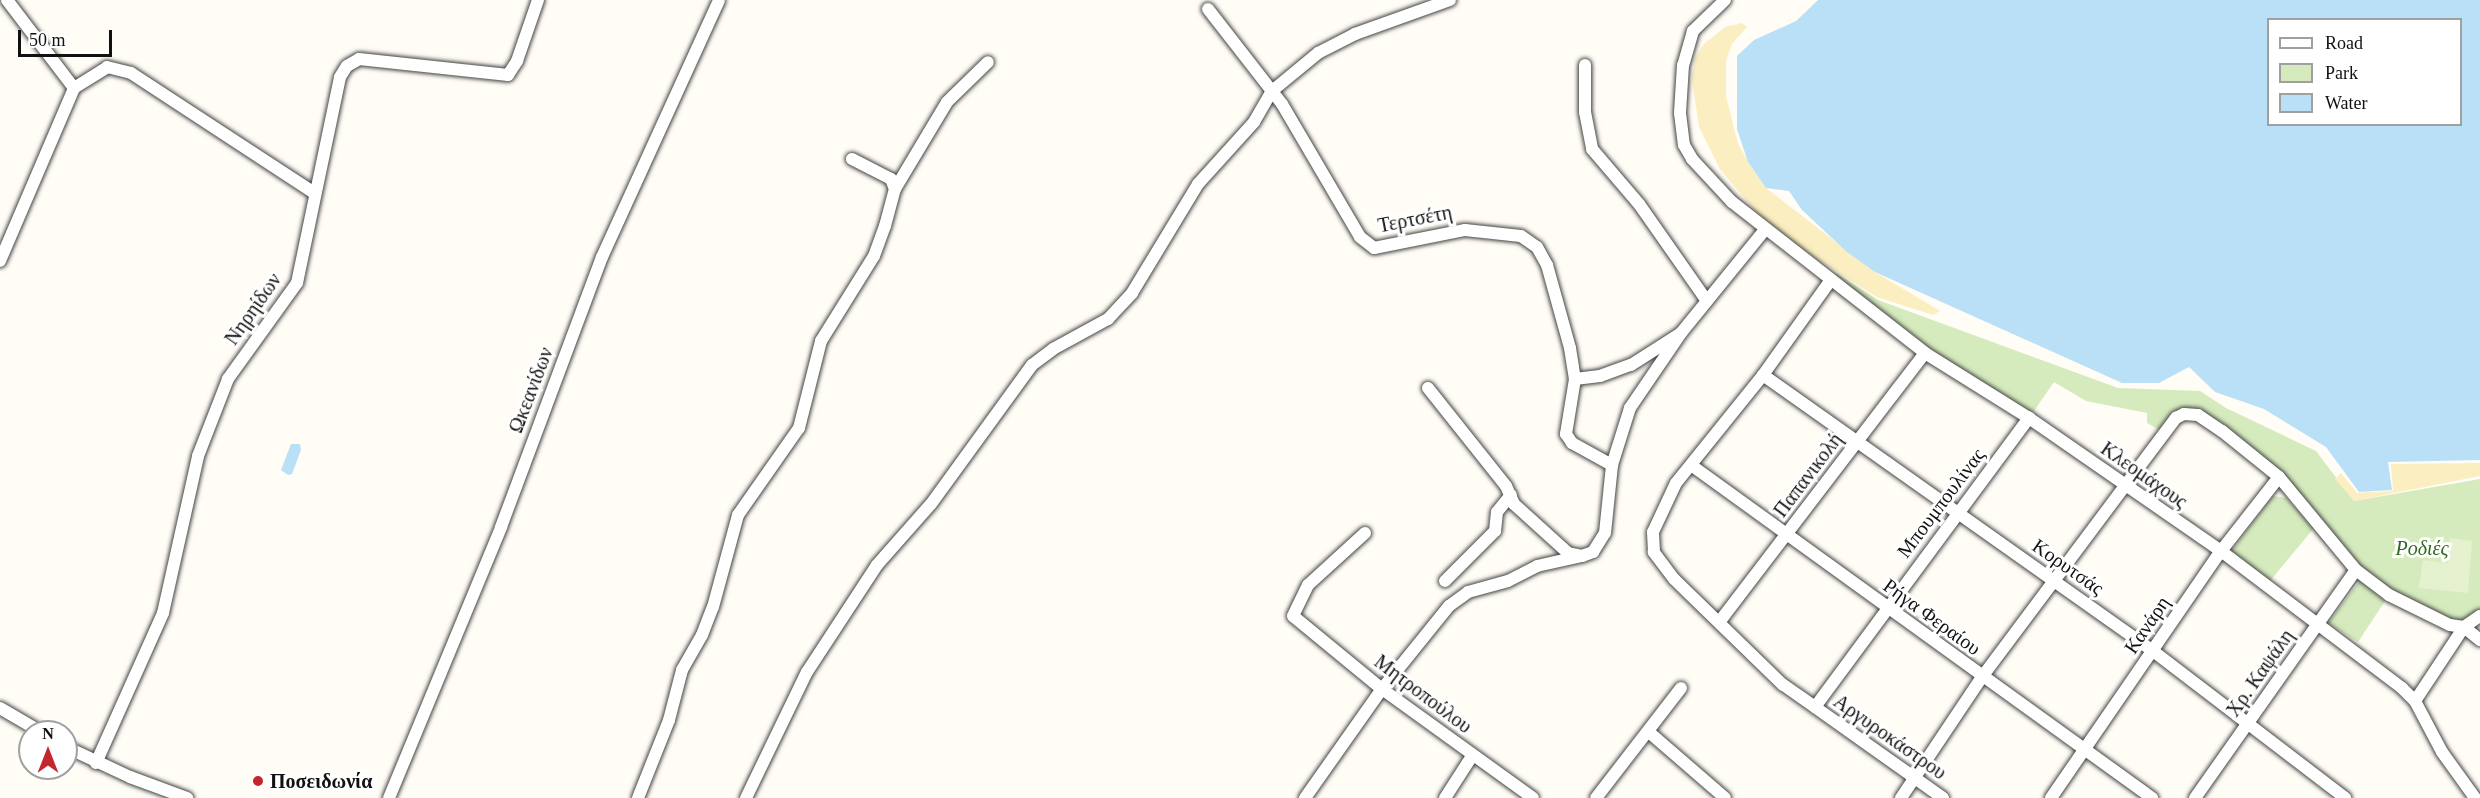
<!DOCTYPE html>
<html>
<head>
<meta charset="utf-8">
<style>
  body { margin:0 }
  #map { position:relative; width:2480px; height:798px; overflow:hidden; background:#fffdf5; font-family:"Times New Roman",serif }
  div>[style] { position:absolute }
  .green>* { inset:0; background:#d5ebbd }
  .sand>* { inset:0; background:#fbeec1 }
  .pitch>* { inset:0; background:#e6f2cf }
  .water>* { inset:0; background:#b9e0f7 }
  .roads { filter:drop-shadow(0 0 2px #444) drop-shadow(0 0 2px #444) }
  .minor>* { height:12px; margin:-6px; padding:0 6px; transform-origin:6px; border-radius:6px; background:#fff }
  .dots>* { width:16px; height:16px; translate:-50% -50%; box-sizing:border-box; border:3px solid #fff; border-radius:50% }
  span { translate:-50% -50%; white-space:nowrap; text-align:center; line-height:1.15; -webkit-text-stroke:6px #fff; paint-order:stroke }
  .street-label { font-size:20px; color:#111 }
  .park-label { font-size:20px; color:#2f6b1f; font-style:italic }
  .poi-label { font-size:20px; color:#111; font-weight:700 }
  .left { translate:0 -50%; text-align:left }
  .legend { position:absolute; left:2267px; top:18px; width:195px; height:108px; box-sizing:border-box; background:#fff; border:2px solid #a0a0a0; margin:0; padding:8px 10px; list-style:none; font-size:18px; color:#111 }
  .legend li { display:flex; align-items:center; gap:12px; height:30px }
  .legend b { width:30px; border:2px solid #a0a0a0 }
  .north { position:absolute; left:18px; top:720px; width:60px; height:60px; box-sizing:border-box; background:#fff; border:2px solid #a0a0a0; border-radius:50%; rotate:0deg; font-size:16px; font-weight:700; line-height:24px; text-align:center; color:#111 }
  .north::after { content:''; display:block; margin:auto; width:21px; height:27px; background:#c4262e; clip-path:polygon(50% 0,100% 100%,50% 72%,0 100%) }
  .scale { position:absolute; left:18px; top:30px; width:94px; height:27px; box-sizing:border-box; border:3px solid #111; border-top:0; padding-left:8px; font-size:18px; line-height:21px; white-space:nowrap; color:#111; -webkit-text-stroke:4px #fff; paint-order:stroke }
</style>
</head>
<body>
<div id="map">
  <div class="green">
    <i style="clip-path:polygon(1837px 273px,1878px 300px,2118px 388px,2200px 391px,2226px 408px,2316px 451px,2354px 501px,2480px 479px,2480px 616px,2450px 625px,2356px 570px,2285px 482px,2222px 431px,2184px 414px,2165px 433px,2147px 423px,2147px 413px,2086px 401px,2054px 382px,2029px 418px,1830px 281px)"></i>
    <i style="clip-path:polygon(2273px 496px,2286px 498px,2314px 528px,2270px 581px,2230px 553px)"></i>
    <i style="clip-path:polygon(2360px 581px,2385px 601px,2358px 642px,2328px 623px)"></i>
  </div>
  <div class="sand">
    <i style="clip-path:polygon(1742px 23px,1747px 27px,1732px 44px,1726px 61px,1726px 96px,1738px 144px,1752px 168px,1766px 188px,1875px 272px,1940px 311px,1933px 315px,1877px 297px,1771px 230px,1720px 169px,1699px 127px,1692px 80px,1695px 58px,1704px 44px,1725px 27px)"></i>
    <i style="clip-path:polygon(2480px 463px,2480px 476px,2354px 501px,2335px 479px,2341px 473px,2357px 493px,2393px 491px,2391px 464px)"></i>
  </div>
  <div class="pitch">
    <i style="clip-path:polygon(2450px 538px,2472px 541px,2468px 593px,2419px 588px,2423px 560px,2448px 563px)"></i>
  </div>
  <div class="water">
    <i style="clip-path:polygon(evenodd,1818px 0,2480px 0,2480px 460px,2388px 462px,2392px 490px,2359px 492px,2326px 447px,2264px 409px,2215px 392px,2189px 367px,2159px 383px,2122px 383px,1875px 272px,1847px 252px,1802px 210px,1789px 191px,1766px 188px,1748px 162px,1737px 129px,1737px 56px,1754px 40px,1796px 21px,1818px 0,2268px 20px,2460px 20px,2460px 124px,2268px 124px,2268px 20px)"></i>
    <i style="clip-path:polygon(291px 444px,300px 444px,301px 450px,292px 474px,288px 475px,281px 470px)"></i>
  </div>
  <div class="roads">
    <div class="minor">
      <i style="left:7px;top:0;width:111px;rotate:52.7deg"></i>
      <i style="left:1725px;top:0;width:45px;rotate:135.9deg"></i>
      <i style="left:1693px;top:31px;width:35px;rotate:106deg"></i>
      <i style="left:1683px;top:65px;width:48px;rotate:93.6deg"></i>
      <i style="left:1680px;top:113px;width:32px;rotate:83deg"></i>
      <i style="left:1684px;top:145px;width:16px;rotate:60deg"></i>
      <i style="left:1692px;top:159px;width:59px;rotate:47.1deg"></i>
      <i style="left:1732px;top:202px;width:245px;rotate:38deg"></i>
      <i style="left:1925px;top:353px;width:123px;rotate:32deg"></i>
      <i style="left:2029px;top:418px;width:234px;rotate:34.7deg"></i>
      <i style="left:2221px;top:551px;width:227px;rotate:37.1deg"></i>
      <i style="left:2402px;top:688px;width:18px;rotate:45deg"></i>
      <i style="left:2415px;top:701px;width:58px;rotate:62.1deg"></i>
      <i style="left:2442px;top:752px;width:57px;rotate:54.3deg"></i>
      <i style="left:1208px;top:9px;width:120px;rotate:52.1deg"></i>
      <i style="left:1282px;top:104px;width:154px;rotate:59.6deg"></i>
      <i style="left:1360px;top:237px;width:18px;rotate:38deg"></i>
      <i style="left:1374px;top:248px;width:93px;rotate:-11.2deg"></i>
      <i style="left:1465px;top:230px;width:56px;rotate:6.1deg"></i>
      <i style="left:1521px;top:236px;width:19px;rotate:35deg"></i>
      <i style="left:1537px;top:247px;width:21px;rotate:61deg"></i>
      <i style="left:1547px;top:265px;width:86px;rotate:74.5deg"></i>
      <i style="left:1570px;top:348px;width:31px;rotate:81deg"></i>
      <i style="left:1575px;top:379px;width:56px;rotate:99.3deg"></i>
      <i style="left:1566px;top:434px;width:11px;rotate:56deg"></i>
      <i style="left:1572px;top:443px;width:46px;rotate:28.8deg"></i>
      <i style="left:1585px;top:65px;width:47px;rotate:90deg"></i>
      <i style="left:1585px;top:112px;width:38px;rotate:79deg"></i>
      <i style="left:1592px;top:149px;width:72px;rotate:49.5deg"></i>
      <i style="left:1639px;top:204px;width:118px;rotate:55deg"></i>
      <i style="left:895px;top:189px;width:101px;rotate:-59.1deg"></i>
      <i style="left:947px;top:102px;width:57px;rotate:-44.3deg"></i>
      <i style="left:0;top:261px;width:188px;rotate:-66.8deg"></i>
      <i style="left:74px;top:88px;width:39px;rotate:-32deg"></i>
      <i style="left:107px;top:67px;width:25px;rotate:14deg"></i>
      <i style="left:131px;top:73px;width:217px;rotate:33.2deg"></i>
      <i style="left:1763px;top:375px;width:478px;rotate:35.3deg"></i>
      <i style="left:2153px;top:651px;width:242px;rotate:37.4deg"></i>
      <i style="left:1575px;top:379px;width:25px;rotate:-7deg"></i>
      <i style="left:1600px;top:376px;width:33px;rotate:-20deg"></i>
      <i style="left:1631px;top:365px;width:59px;rotate:-32.6deg"></i>
      <i style="left:1681px;top:333px;width:132px;rotate:-50.9deg"></i>
      <i style="left:1428px;top:388px;width:125px;rotate:51.5deg"></i>
      <i style="left:1506px;top:486px;width:20px;rotate:66deg"></i>
      <i style="left:1514px;top:504px;width:73px;rotate:42.2deg"></i>
      <i style="left:1568px;top:553px;width:14px;rotate:12deg"></i>
      <i style="left:1582px;top:556px;width:12px;rotate:-20deg"></i>
      <i style="left:1593px;top:552px;width:22px;rotate:-58deg"></i>
      <i style="left:1605px;top:533px;width:68px;rotate:-84.1deg"></i>
      <i style="left:1612px;top:465px;width:60px;rotate:-72.5deg"></i>
      <i style="left:1630px;top:408px;width:91px;rotate:-55.8deg"></i>
      <i style="left:1691px;top:465px;width:569px;rotate:35.84deg"></i>
      <i style="left:1365px;top:533px;width:77px;rotate:137.6deg"></i>
      <i style="left:1308px;top:585px;width:34px;rotate:116deg"></i>
      <i style="left:1293px;top:616px;width:115px;rotate:39.4deg"></i>
      <i style="left:1382px;top:689px;width:186px;rotate:35.8deg"></i>
      <i style="left:1445px;top:581px;width:71px;rotate:-45deg"></i>
      <i style="left:1495px;top:531px;width:19px;rotate:-84deg"></i>
      <i style="left:1497px;top:512px;width:22px;rotate:-51deg"></i>
      <i style="left:1720px;top:621px;width:337px;rotate:-52.6deg"></i>
      <i style="left:2415px;top:701px;width:89px;rotate:-56.5deg"></i>
      <i style="left:2464px;top:627px;width:21px;rotate:39deg"></i>
      <i style="left:1815px;top:707px;width:39px;rotate:-145deg"></i>
      <i style="left:1783px;top:685px;width:152px;rotate:-135.8deg"></i>
      <i style="left:1674px;top:579px;width:34px;rotate:-127deg"></i>
      <i style="left:1654px;top:552px;width:20px;rotate:-93deg"></i>
      <i style="left:1653px;top:532px;width:54px;rotate:-64.9deg"></i>
      <i style="left:1676px;top:483px;width:139px;rotate:-51.1deg"></i>
      <i style="left:1763px;top:375px;width:115px;rotate:-54.5deg"></i>
      <i style="left:0;top:708px;width:48px;rotate:30.3deg"></i>
      <i style="left:1650px;top:733px;width:99px;rotate:40.9deg"></i>
      <i style="left:66px;top:747px;width:71px;rotate:25.1deg"></i>
      <i style="left:130px;top:777px;width:61px;rotate:20.2deg"></i>
      <i style="left:96px;top:763px;width:164px;rotate:-65.9deg"></i>
      <i style="left:163px;top:613px;width:161px;rotate:-77.4deg"></i>
      <i style="left:198px;top:456px;width:83px;rotate:-68.7deg"></i>
      <i style="left:228px;top:379px;width:118px;rotate:-54.3deg"></i>
      <i style="left:297px;top:283px;width:210px;rotate:-78.2deg"></i>
      <i style="left:340px;top:77px;width:13px;rotate:-58deg"></i>
      <i style="left:347px;top:66px;width:14px;rotate:-30deg"></i>
      <i style="left:359px;top:59px;width:150px;rotate:6.1deg"></i>
      <i style="left:508px;top:75px;width:17px;rotate:-57deg"></i>
      <i style="left:517px;top:61px;width:65px;rotate:-71deg"></i>
      <i style="left:389px;top:798px;width:293px;rotate:-67.5deg"></i>
      <i style="left:501px;top:527px;width:288px;rotate:-69.5deg"></i>
      <i style="left:602px;top:257px;width:282px;rotate:-65.5deg"></i>
      <i style="left:638px;top:798px;width:84px;rotate:-68.3deg"></i>
      <i style="left:669px;top:720px;width:52px;rotate:-75.4deg"></i>
      <i style="left:682px;top:670px;width:40px;rotate:-60.3deg"></i>
      <i style="left:702px;top:635px;width:30px;rotate:-69deg"></i>
      <i style="left:713px;top:607px;width:95px;rotate:-74.8deg"></i>
      <i style="left:738px;top:515px;width:106px;rotate:-55deg"></i>
      <i style="left:799px;top:428px;width:90px;rotate:-75.8deg"></i>
      <i style="left:821px;top:341px;width:100px;rotate:-58.1deg"></i>
      <i style="left:874px;top:256px;width:32px;rotate:-70deg"></i>
      <i style="left:885px;top:226px;width:38px;rotate:-75deg"></i>
      <i style="left:895px;top:189px;width:11px;rotate:-112deg"></i>
      <i style="left:891px;top:179px;width:44px;rotate:-152.9deg"></i>
      <i style="left:746px;top:798px;width:140px;rotate:-64.2deg"></i>
      <i style="left:807px;top:672px;width:128px;rotate:-56.8deg"></i>
      <i style="left:877px;top:565px;width:81px;rotate:-48.5deg"></i>
      <i style="left:931px;top:504px;width:172px;rotate:-54deg"></i>
      <i style="left:1032px;top:365px;width:26px;rotate:-37deg"></i>
      <i style="left:1053px;top:349px;width:63px;rotate:-28.6deg"></i>
      <i style="left:1108px;top:319px;width:35px;rotate:-47deg"></i>
      <i style="left:1132px;top:293px;width:127px;rotate:-58.8deg"></i>
      <i style="left:1198px;top:184px;width:84px;rotate:-47.9deg"></i>
      <i style="left:1254px;top:122px;width:36px;rotate:-60deg"></i>
      <i style="left:1272px;top:91px;width:60px;rotate:-39.6deg"></i>
      <i style="left:1318px;top:53px;width:42px;rotate:-27.2deg"></i>
      <i style="left:1355px;top:34px;width:101px;rotate:-19.7deg"></i>
      <i style="left:1305px;top:798px;width:133px;rotate:-54.8deg"></i>
      <i style="left:1382px;top:689px;width:107px;rotate:-51.1deg"></i>
      <i style="left:1449px;top:606px;width:24px;rotate:-36deg"></i>
      <i style="left:1468px;top:592px;width:41px;rotate:-15.4deg"></i>
      <i style="left:1508px;top:581px;width:33px;rotate:-27deg"></i>
      <i style="left:1537px;top:566px;width:45px;rotate:-12.8deg"></i>
      <i style="left:1445px;top:798px;width:50px;rotate:-57.3deg"></i>
      <i style="left:1596px;top:798px;width:139px;rotate:-52.3deg"></i>
      <i style="left:1901px;top:798px;width:146px;rotate:-56.2deg"></i>
      <i style="left:1982px;top:677px;width:324px;rotate:-53.2deg"></i>
      <i style="left:2176px;top:418px;width:9px;rotate:-27deg"></i>
      <i style="left:2184px;top:414px;width:14px;rotate:4deg"></i>
      <i style="left:2198px;top:415px;width:29px;rotate:34deg"></i>
      <i style="left:2222px;top:431px;width:73px;rotate:38.9deg"></i>
      <i style="left:2279px;top:477px;width:121px;rotate:50.4deg"></i>
      <i style="left:2356px;top:570px;width:41px;rotate:37.1deg"></i>
      <i style="left:2389px;top:595px;width:68px;rotate:26.2deg"></i>
      <i style="left:2450px;top:625px;width:14px;rotate:8deg"></i>
      <i style="left:2464px;top:627px;width:19px;rotate:-35deg"></i>
      <i style="left:1943px;top:798px;width:157px;rotate:-144.6deg"></i>
      <i style="left:1815px;top:707px;width:360px;rotate:-53.5deg"></i>
      <i style="left:2051px;top:798px;width:300px;rotate:-55.5deg"></i>
      <i style="left:2221px;top:551px;width:94px;rotate:-51.9deg"></i>
      <i style="left:2195px;top:798px;width:279px;rotate:-54.8deg"></i>
    </div>
  </div>
  <div class="dots">
    <i style="left:258px;top:781px;background:#c4262e"></i>
  </div>
  <div class="street-label">
    <span style="left:1415px;top:219px;rotate:-11deg">Τερτσέτη</span>
    <span style="left:253px;top:309px;rotate:-55deg">Νηρηίδων</span>
    <span style="left:531px;top:390px;rotate:-69deg">Ωκεανίδων</span>
    <span style="left:1808px;top:475px;rotate:-53deg">Παπανικολή</span>
    <span style="left:2144px;top:475px;rotate:35deg">Κλεομάχους</span>
    <span style="left:1941px;top:503px;rotate:-53deg">Μπουμπουλίνας</span>
    <span style="left:2068px;top:567px;rotate:35deg">Κορυτσάς</span>
    <span style="left:1932px;top:617px;rotate:36deg">Ρήγα Φεραίου</span>
    <span style="left:2147px;top:625px;rotate:-56deg">Κανάρη</span>
    <span style="left:2260px;top:673px;rotate:-55deg">Χρ. Καψάλη</span>
    <span style="left:1423px;top:694px;rotate:37deg">Μητροπούλου</span>
    <span style="left:1890px;top:737px;rotate:35deg">Αργυροκάστρου</span>
  </div>
  <div class="park-label">
    <span style="left:2422px;top:548px">Ροδιές</span>
  </div>
  <div class="poi-label">
    <span class="left" style="left:270px;top:781px">Ποσειδωνία</span>
  </div>
  <ul class="legend">
  <li><b style="height:8px;background:#fff"></b>Road</li>
  <li><b style="height:16px;background:#d5ebbd"></b>Park</li>
  <li><b style="height:16px;background:#b9e0f7"></b>Water</li>
  </ul>
  <div class="north">N</div>
  <div class="scale">50 m</div>
</div>
</body>
</html>
